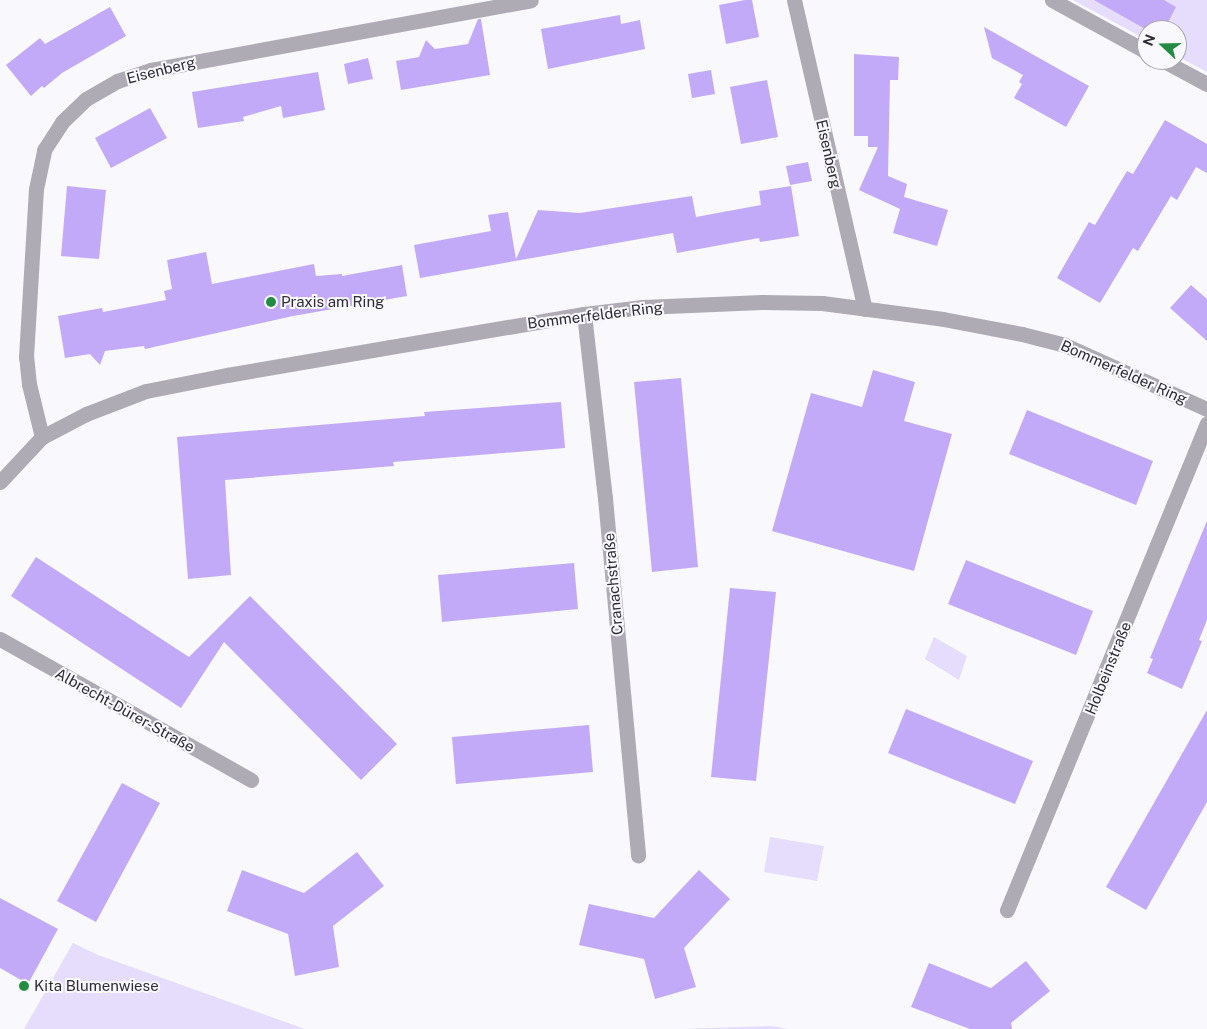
<!DOCTYPE html>
<html>
<head>
<meta charset="utf-8">
<style>
  body { margin:0 }
  #map { position:relative; width:1207px; height:1029px; overflow:hidden; background:#f9f8fd; font-family:"Public Sans",sans-serif }
  div>[style] { position:absolute }
  .green>* { inset:0; background:#e5ddfb }
  .building>* { inset:0; background:#c3aaf9 }
  .street>* { height:15px; margin:-7.5px; padding:0 7.5px; transform-origin:7.5px; border-radius:7.5px; background:#aeabb5 }
  .dots>* { width:14px; height:14px; translate:-50% -50%; box-sizing:border-box; border:2px solid #f9f8fd; border-radius:50% }
  span { translate:-50% -50%; white-space:nowrap; text-align:center; line-height:1.15; -webkit-text-stroke:4px #f9f8fd; paint-order:stroke }
  .street-label { font-size:15px; color:#2f2c35 }
  .poi-label { font-size:15px; color:#2f2c35 }
  .left { translate:0 -50%; text-align:left }
  .north { position:absolute; left:1137px; top:20px; width:50px; height:50px; box-sizing:border-box; background:#f9f8fd; border:1px solid #a8a6ad; border-radius:50%; rotate:291deg; font-size:14px; font-weight:700; line-height:20px; text-align:center; color:#2f2c35 }
  .north::after { content:''; display:block; margin:auto; width:18px; height:22px; background:#248c42; clip-path:polygon(50% 0,100% 100%,50% 72%,0 100%) }
</style>
</head>
<body>
<div id="map">
  <div class="green">
    <i style="clip-path:polygon(1073px 0,1207px 0,1207px 72px,1177px 56px,1177px 30px,1147px 30px,1147px 40px)"></i>
    <i style="clip-path:polygon(934px 637px,967px 656px,959px 680px,925px 659px)"></i>
    <i style="clip-path:polygon(770px 837px,824px 846px,817px 881px,764px 872px)"></i>
    <i style="clip-path:polygon(73px 943px,98px 955px,305px 1029px,24px 1029px)"></i>
    <i style="clip-path:polygon(772px 1026px,789px 1029px,678px 1029px)"></i>
  </div>
  <div class="building">
    <i style="clip-path:polygon(745px 0,752px 0,759px 37px,726px 44px,719px 5px)"></i>
    <i style="clip-path:polygon(1094px 0,1164px 0,1176px 7px,1164px 30px,1147px 30px)"></i>
    <i style="clip-path:polygon(110px 7px,126px 36px,62px 73px,44px 88px,42px 86px,31px 96px,6px 65px,40px 38px,45px 44px)"></i>
    <i style="clip-path:polygon(620px 15px,621px 24px,640px 20px,645px 49px,548px 69px,541px 29px)"></i>
    <i style="clip-path:polygon(478px 19px,481px 19px,490px 75px,401px 90px,396px 61px,419px 57px,426px 40px,435px 49px,468px 44px)"></i>
    <i style="clip-path:polygon(984px 27px,1089px 86px,1066px 127px,1014px 98px,1022px 84px,1019px 82px,1023px 75px,992px 58px)"></i>
    <i style="clip-path:polygon(854px 54px,899px 57px,898px 80px,890px 80px,888px 176px,907px 184px,904px 197px,948px 210px,937px 246px,893px 233px,900px 209px,859px 190px,878px 147px,868px 147px,868px 136px,854px 136px)"></i>
    <i style="clip-path:polygon(368px 58px,373px 79px,348px 84px,344px 64px)"></i>
    <i style="clip-path:polygon(711px 70px,715px 94px,692px 98px,688px 74px)"></i>
    <i style="clip-path:polygon(318px 72px,325px 110px,283px 118px,281px 106px,243px 117px,244px 121px,198px 128px,192px 92px)"></i>
    <i style="clip-path:polygon(767px 80px,778px 137px,741px 144px,730px 87px)"></i>
    <i style="clip-path:polygon(150px 108px,167px 138px,111px 168px,95px 138px)"></i>
    <i style="clip-path:polygon(1165px 120px,1207px 144px,1207px 173px,1196px 167px,1177px 200px,1171px 196px,1138px 251px,1133px 248px,1100px 303px,1057px 278px,1089px 222px,1095px 225px,1127px 171px,1133px 174px)"></i>
    <i style="clip-path:polygon(808px 162px,812px 181px,790px 185px,786px 166px)"></i>
    <i style="clip-path:polygon(67px 186px,106px 190px,99px 259px,61px 256px)"></i>
    <i style="clip-path:polygon(791px 186px,799px 236px,760px 242px,759px 238px,677px 253px,673px 233px,420px 278px,414px 245px,491px 231px,488px 215px,508px 212px,516px 259px,538px 210px,580px 213px,692px 196px,696px 217px,761px 205px,759px 191px)"></i>
    <i style="clip-path:polygon(206px 252px,212px 284px,314px 264px,316px 276px,342px 274px,342px 276px,402px 265px,407px 296px,293px 316px,145px 349px,144px 346px,105px 351px,100px 365px,90px 354px,65px 358px,58px 316px,102px 308px,103px 312px,166px 300px,164px 291px,172px 289px,167px 260px)"></i>
    <i style="clip-path:polygon(1191px 285px,1207px 299px,1207px 341px,1170px 308px)"></i>
    <i style="clip-path:polygon(873px 370px,915px 382px,904px 421px,952px 434px,914px 571px,772px 531px,811px 393px,862px 407px)"></i>
    <i style="clip-path:polygon(681px 378px,698px 567px,652px 572px,634px 382px)"></i>
    <i style="clip-path:polygon(561px 402px,565px 448px,393px 462px,394px 466px,225px 480px,231px 575px,188px 579px,177px 437px,425px 416px,424px 412px)"></i>
    <i style="clip-path:polygon(1027px 410px,1153px 461px,1136px 505px,1009px 454px)"></i>
    <i style="clip-path:polygon(1207px 521px,1207px 620px,1199px 640px,1202px 641px,1182px 689px,1147px 673px,1153px 659px,1150px 658px)"></i>
    <i style="clip-path:polygon(36px 557px,189px 657px,250px 596px,397px 744px,361px 780px,224px 642px,181px 708px,11px 596px)"></i>
    <i style="clip-path:polygon(966px 560px,1093px 611px,1076px 655px,948px 604px)"></i>
    <i style="clip-path:polygon(574px 563px,578px 609px,442px 622px,438px 575px)"></i>
    <i style="clip-path:polygon(730px 588px,776px 592px,756px 781px,711px 777px)"></i>
    <i style="clip-path:polygon(906px 709px,1033px 761px,1015px 804px,888px 753px)"></i>
    <i style="clip-path:polygon(1207px 710px,1207px 802px,1146px 910px,1106px 887px)"></i>
    <i style="clip-path:polygon(589px 725px,593px 772px,456px 784px,452px 737px)"></i>
    <i style="clip-path:polygon(122px 783px,160px 803px,96px 922px,57px 901px)"></i>
    <i style="clip-path:polygon(357px 852px,384px 886px,333px 926px,339px 967px,295px 976px,288px 934px,227px 911px,242px 870px,304px 893px)"></i>
    <i style="clip-path:polygon(699px 870px,730px 899px,684px 948px,696px 987px,655px 999px,644px 959px,579px 945px,589px 904px,654px 918px)"></i>
    <i style="clip-path:polygon(0 898px,58px 929px,28px 984px,0 968px)"></i>
    <i style="clip-path:polygon(1026px 961px,1050px 991px,1011px 1023px,1012px 1029px,970px 1029px,911px 1007px,929px 963px,991px 988px)"></i>
  </div>
  <div class="street">
    <i style="left:794px;top:0;width:317px;rotate:77.1deg"></i>
    <i style="left:1052px;top:0;width:108px;rotate:28.7deg"></i>
    <i style="left:1162px;top:60px;width:51px;rotate:28.1deg"></i>
    <i style="left:584px;top:314px;width:185px;rotate:83.5deg"></i>
    <i style="left:605px;top:498px;width:359px;rotate:84.7deg"></i>
    <i style="left:42px;top:437px;width:55px;rotate:-103.8deg"></i>
    <i style="left:29px;top:384px;width:27px;rotate:-96deg"></i>
    <i style="left:26px;top:357px;width:168px;rotate:-86.6deg"></i>
    <i style="left:36px;top:189px;width:40px;rotate:-78deg"></i>
    <i style="left:44px;top:150px;width:33px;rotate:-57deg"></i>
    <i style="left:62px;top:122px;width:33px;rotate:-44deg"></i>
    <i style="left:86px;top:99px;width:36px;rotate:-30deg"></i>
    <i style="left:117px;top:81px;width:36px;rotate:-18deg"></i>
    <i style="left:151px;top:70px;width:386px;rotate:-10.4deg"></i>
    <i style="left:0;top:482px;width:62px;rotate:-47deg"></i>
    <i style="left:42px;top:437px;width:50px;rotate:-27.6deg"></i>
    <i style="left:86px;top:414px;width:64px;rotate:-21deg"></i>
    <i style="left:146px;top:391px;width:83px;rotate:-11.2deg"></i>
    <i style="left:227px;top:375px;width:362px;rotate:-9.7deg"></i>
    <i style="left:584px;top:314px;width:59px;rotate:-6.8deg"></i>
    <i style="left:643px;top:307px;width:119px;rotate:-2.4deg"></i>
    <i style="left:762px;top:302px;width:60px;rotate:1deg"></i>
    <i style="left:822px;top:303px;width:122px;rotate:7.5deg"></i>
    <i style="left:943px;top:319px;width:80px;rotate:10.8deg"></i>
    <i style="left:1022px;top:334px;width:44px;rotate:14.3deg"></i>
    <i style="left:1065px;top:345px;width:156px;rotate:24.3deg"></i>
    <i style="left:0;top:639px;width:288px;rotate:29.3deg"></i>
    <i style="left:1007px;top:910px;width:526px;rotate:-67.67deg"></i>
  </div>
  <div class="dots">
    <i style="left:271px;top:302px;background:#248c42"></i>
    <i style="left:24px;top:986px;background:#248c42"></i>
  </div>
  <div class="street-label">
    <span style="left:161px;top:70px;rotate:-14deg">Eisenberg</span>
    <span style="left:829px;top:154px;rotate:77deg">Eisenberg</span>
    <span style="left:595px;top:315px;rotate:-7deg">Bommerfelder Ring</span>
    <span style="left:1124px;top:372px;rotate:24deg">Bommerfelder Ring</span>
    <span style="left:613px;top:584px;rotate:-95deg">Cranachstraße</span>
    <span style="left:1108px;top:668px;rotate:-68deg">Holbeinstraße</span>
    <span style="left:125px;top:710px;rotate:29deg">Albrecht-Dürer-Straße</span>
  </div>
  <div class="poi-label">
    <span class="left" style="left:281px;top:302px">Praxis am Ring</span>
    <span class="left" style="left:34px;top:986px">Kita Blumenwiese</span>
  </div>
  <div class="north">N</div>
</div>
</body>
</html>
